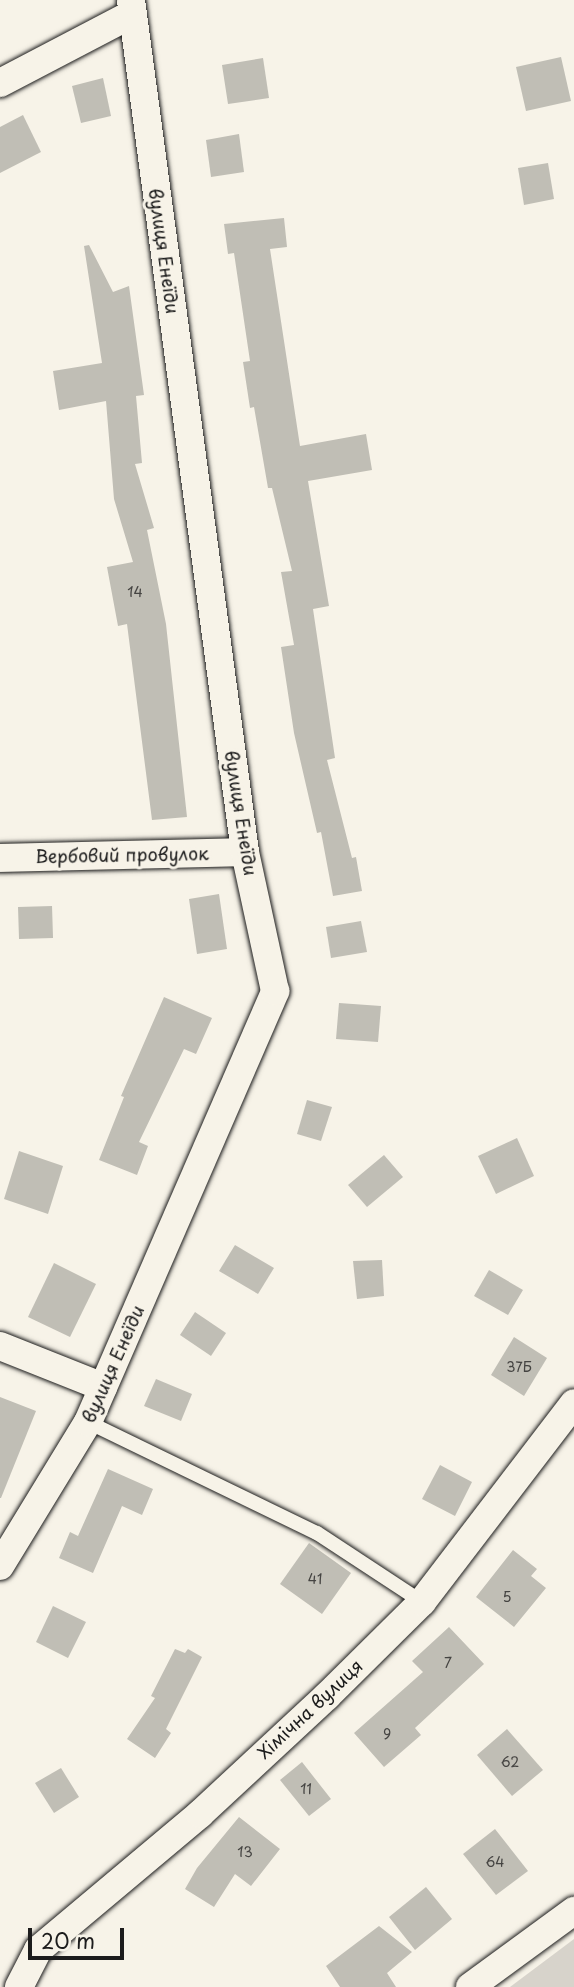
<!DOCTYPE html>
<html>
<head>
<meta charset="utf-8">
<style>
  body { margin:0 }
  #map { position:relative; width:574px; height:1987px; overflow:hidden; background:#f7f3e8; font-family:"Playpen Sans",sans-serif }
  div>[style] { position:absolute }
  .green>* { inset:0; background:#d7d3cb }
  .building>* { inset:0; background:#c0beb5 }
  .roads { filter:drop-shadow(0 0 2px #1c1c1c) drop-shadow(0 0 2px #1c1c1c) }
  .lane>* { height:14px; margin:-7px; padding:0 7px; transform-origin:7px; border-radius:7px; background:#f7f3e8 }
  .street>* { height:28px; margin:-14px; padding:0 14px; transform-origin:14px; border-radius:14px; background:#f7f3e8 }
  span { translate:-50% -50%; white-space:nowrap; text-align:center; line-height:1.15; -webkit-text-stroke:6px #f7f3e8; paint-order:stroke }
  .number-label { font-size:14px; color:#454442 }
  .number-label span { -webkit-text-stroke-width:0 }
  .street-label { font-size:18px; color:#1c1c1c }
  .scale { position:absolute; left:28px; top:1928px; width:96px; height:32px; box-sizing:border-box; border:4px solid #1c1c1c; border-top:0; padding-left:9px; font-size:21px; line-height:24px; white-space:nowrap; color:#1c1c1c; -webkit-text-stroke:5px #f7f3e8; paint-order:stroke }
</style>
</head>
<body>
<div id="map">
  <div class="green">
    <i style="clip-path:polygon(574px 1939px,574px 1987px,510px 1987px)"></i>
  </div>
  <div class="building">
    <i style="clip-path:polygon(561px 57px,571px 101px,526px 111px,516px 67px)"></i>
    <i style="clip-path:polygon(263px 58px,269px 98px,228px 104px,222px 65px)"></i>
    <i style="clip-path:polygon(103px 78px,111px 116px,81px 123px,72px 86px)"></i>
    <i style="clip-path:polygon(23px 115px,41px 152px,0 173px,0 127px)"></i>
    <i style="clip-path:polygon(239px 134px,244px 172px,211px 177px,206px 140px)"></i>
    <i style="clip-path:polygon(548px 163px,554px 199px,524px 205px,518px 168px)"></i>
    <i style="clip-path:polygon(284px 218px,287px 247px,270px 249px,300px 446px,366px 434px,372px 470px,308px 481px,329px 606px,313px 609px,335px 758px,327px 760px,352px 858px,356px 857px,362px 891px,333px 896px,321px 832px,317px 833px,294px 733px,281px 647px,294px 645px,281px 572px,292px 571px,272px 488px,268px 488px,254px 407px,250px 408px,243px 362px,250px 361px,234px 253px,228px 254px,224px 224px)"></i>
    <i style="clip-path:polygon(89px 245px,113px 292px,129px 286px,144px 395px,136px 396px,142px 463px,135px 464px,154px 528px,147px 530px,166px 624px,187px 817px,152px 820px,127px 624px,118px 626px,107px 567px,133px 562px,114px 499px,106px 401px,59px 410px,53px 371px,102px 363px,84px 246px)"></i>
    <i style="clip-path:polygon(219px 894px,227px 949px,197px 954px,189px 899px)"></i>
    <i style="clip-path:polygon(52px 906px,53px 938px,19px 939px,18px 907px)"></i>
    <i style="clip-path:polygon(361px 921px,367px 952px,331px 958px,326px 927px)"></i>
    <i style="clip-path:polygon(164px 997px,212px 1018px,196px 1054px,184px 1049px,139px 1142px,148px 1146px,137px 1175px,99px 1160px,124px 1097px,121px 1096px)"></i>
    <i style="clip-path:polygon(339px 1003px,381px 1006px,378px 1042px,336px 1039px)"></i>
    <i style="clip-path:polygon(307px 1100px,332px 1107px,321px 1141px,297px 1134px)"></i>
    <i style="clip-path:polygon(517px 1138px,534px 1176px,496px 1194px,478px 1156px)"></i>
    <i style="clip-path:polygon(19px 1151px,63px 1166px,48px 1214px,4px 1199px)"></i>
    <i style="clip-path:polygon(384px 1155px,403px 1177px,367px 1207px,348px 1185px)"></i>
    <i style="clip-path:polygon(235px 1245px,274px 1268px,258px 1294px,219px 1271px)"></i>
    <i style="clip-path:polygon(382px 1260px,384px 1296px,357px 1299px,353px 1261px)"></i>
    <i style="clip-path:polygon(54px 1263px,96px 1284px,70px 1337px,28px 1317px)"></i>
    <i style="clip-path:polygon(489px 1270px,523px 1290px,508px 1315px,474px 1296px)"></i>
    <i style="clip-path:polygon(195px 1312px,226px 1333px,211px 1356px,180px 1335px)"></i>
    <i style="clip-path:polygon(514px 1337px,547px 1358px,524px 1396px,491px 1375px)"></i>
    <i style="clip-path:polygon(156px 1379px,192px 1394px,181px 1421px,144px 1406px)"></i>
    <i style="clip-path:polygon(0 1397px,36px 1411px,1px 1498px,0 1498px)"></i>
    <i style="clip-path:polygon(440px 1465px,472px 1482px,455px 1516px,422px 1499px)"></i>
    <i style="clip-path:polygon(108px 1469px,153px 1489px,142px 1515px,122px 1506px,93px 1573px,59px 1558px,70px 1532px,78px 1536px)"></i>
    <i style="clip-path:polygon(309px 1543px,351px 1573px,322px 1614px,280px 1584px)"></i>
    <i style="clip-path:polygon(513px 1550px,537px 1569px,531px 1576px,546px 1588px,514px 1627px,476px 1597px)"></i>
    <i style="clip-path:polygon(53px 1606px,86px 1622px,68px 1658px,36px 1642px)"></i>
    <i style="clip-path:polygon(449px 1627px,484px 1664px,415px 1728px,421px 1735px,384px 1767px,354px 1733px,423px 1672px,412px 1661px)"></i>
    <i style="clip-path:polygon(175px 1649px,185px 1653px,188px 1649px,202px 1657px,166px 1729px,171px 1733px,155px 1758px,127px 1739px,155px 1698px,151px 1696px)"></i>
    <i style="clip-path:polygon(507px 1729px,543px 1770px,512px 1796px,477px 1755px)"></i>
    <i style="clip-path:polygon(302px 1762px,331px 1799px,309px 1816px,280px 1780px)"></i>
    <i style="clip-path:polygon(61px 1768px,79px 1797px,54px 1813px,35px 1783px)"></i>
    <i style="clip-path:polygon(239px 1817px,280px 1849px,251px 1886px,235px 1874px,214px 1907px,185px 1889px,197px 1868px)"></i>
    <i style="clip-path:polygon(495px 1829px,528px 1871px,496px 1895px,463px 1854px)"></i>
    <i style="clip-path:polygon(426px 1887px,452px 1919px,415px 1950px,389px 1917px)"></i>
    <i style="clip-path:polygon(379px 1926px,412px 1952px,387px 1973px,396px 1987px,340px 1987px,326px 1966px)"></i>
  </div>
  <div class="roads">
    <div class="lane">
      <i style="left:88px;top:1422px;width:254px;rotate:25.9deg"></i>
      <i style="left:317px;top:1533px;width:126px;rotate:33.3deg"></i>
    </div>
    <div class="street">
      <i style="left:0;top:83px;width:149px;rotate:-27.6deg"></i>
      <i style="left:0;top:858px;width:245px;rotate:-1.4deg"></i>
      <i style="left:0;top:1346px;width:111px;rotate:21.7deg"></i>
      <i style="left:0;top:1566px;width:169px;rotate:-58.6deg"></i>
      <i style="left:88px;top:1422px;width:470px;rotate:-66.5deg"></i>
      <i style="left:275px;top:991px;width:142px;rotate:-102.2deg"></i>
      <i style="left:245px;top:852px;width:860px;rotate:-97.62deg"></i>
      <i style="left:19px;top:1987px;width:42px;rotate:-62.8deg"></i>
      <i style="left:38px;top:1950px;width:212px;rotate:-40deg"></i>
      <i style="left:200px;top:1814px;width:173px;rotate:-42.9deg"></i>
      <i style="left:327px;top:1696px;width:134px;rotate:-44.7deg"></i>
      <i style="left:422px;top:1602px;width:250px;rotate:-52.6deg"></i>
      <i style="left:470px;top:1987px;width:129px;rotate:-36.2deg"></i>
    </div>
  </div>
  <div class="number-label">
    <span style="left:135px;top:592px">14</span>
    <span style="left:519px;top:1367px">37Б</span>
    <span style="left:315px;top:1579px">41</span>
    <span style="left:507px;top:1597px">5</span>
    <span style="left:448px;top:1663px">7</span>
    <span style="left:387px;top:1734px">9</span>
    <span style="left:510px;top:1762px">62</span>
    <span style="left:306px;top:1789px">11</span>
    <span style="left:245px;top:1852px">13</span>
    <span style="left:495px;top:1862px">64</span>
  </div>
  <div class="street-label">
    <span style="left:164px;top:251px;rotate:82deg">вулиця Енеїди</span>
    <span style="left:241px;top:813px;rotate:81deg">вулиця Енеїди</span>
    <span style="left:122px;top:855px;rotate:-1deg">Вербовий провулок</span>
    <span style="left:113px;top:1364px;rotate:-66deg">вулиця Енеїди</span>
    <span style="left:310px;top:1709px;rotate:-43deg">Хімічна вулиця</span>
  </div>
  <div class="scale">20 m</div>
</div>
</body>
</html>
